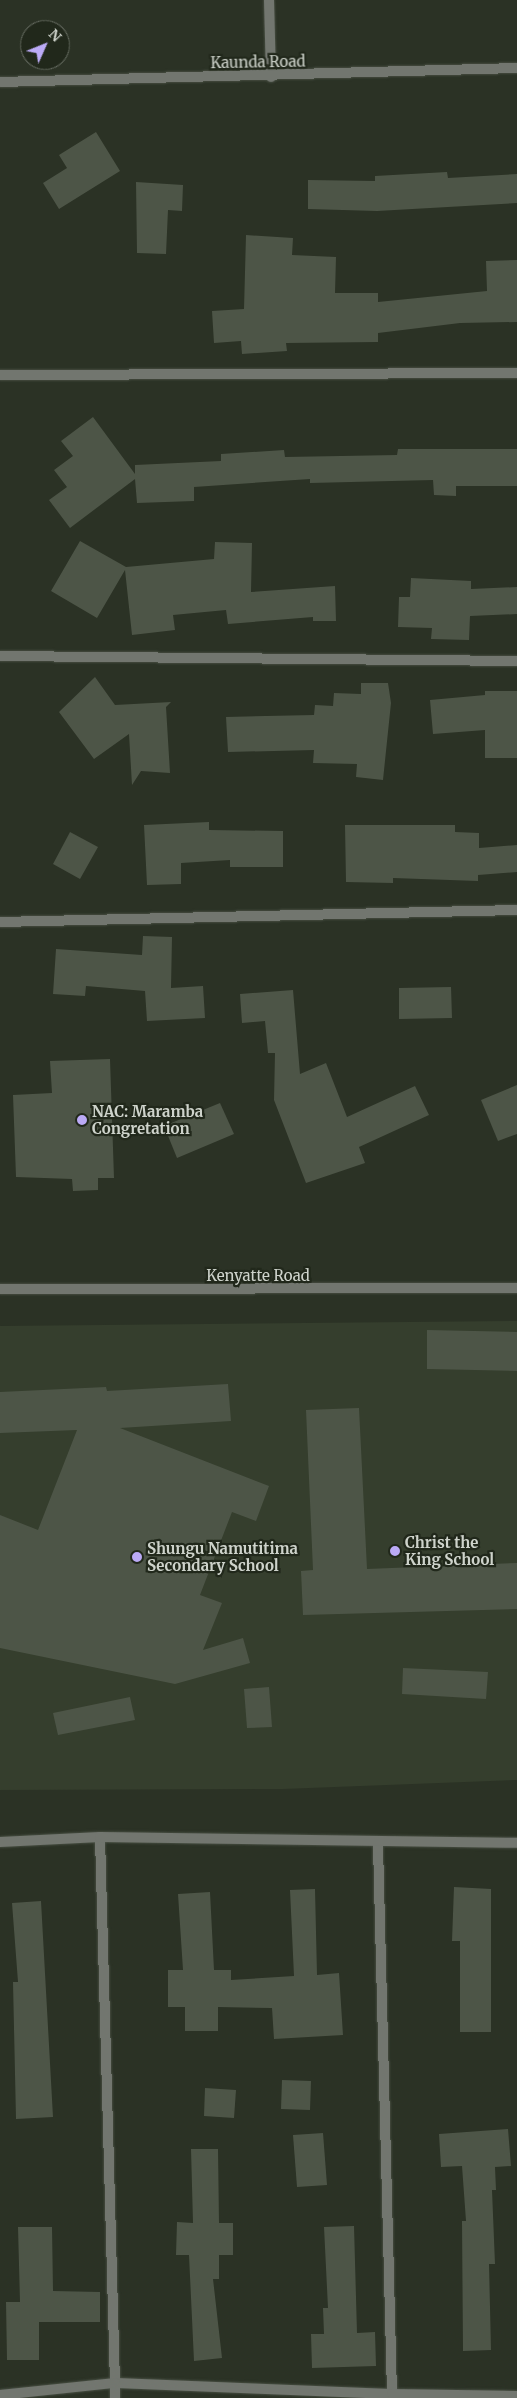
<!DOCTYPE html>
<html>
<head>
<meta charset="utf-8">
<style>
  body { margin:0 }
  #map { position:relative; width:517px; height:2398px; overflow:hidden; background:#2b3225; font-family:Merriweather,serif }
  div>[style] { position:absolute }
  .built>* { inset:0; background:#353e2d }
  .building>* { inset:0; background:#4d5547 }
  .roads { filter:drop-shadow(0 0 1px #484f43) drop-shadow(0 0 1px #484f43) }
  .minor>* { height:10px; margin:-5px; padding:0 5px; transform-origin:5px; border-radius:5px; background:#72766f }
  .dots>* { width:14px; height:14px; translate:-50% -50%; box-sizing:border-box; border:2px solid #21281b; border-radius:50% }
  span { translate:-50% -50%; white-space:nowrap; text-align:center; line-height:1.15; -webkit-text-stroke:4.5px #21281b; paint-order:stroke }
  .street-label { font-size:15px; color:#ced3cb }
  .poi-label { font-size:15px; color:#ced3cb; font-weight:700 }
  .left { translate:0 -50%; text-align:left }
  .north { position:absolute; left:20px; top:20px; width:50px; height:50px; box-sizing:border-box; background:#21281b; border:1px solid #666c61; border-radius:50%; rotate:46deg; font-size:14px; font-weight:700; line-height:20px; text-align:center; color:#ced3cb }
  .north::after { content:''; display:block; margin:auto; width:18px; height:22px; background:#bbaaf6; clip-path:polygon(50% 0,100% 100%,50% 72%,0 100%) }
</style>
</head>
<body>
<div id="map">
  <div class="built">
    <i style="clip-path:polygon(517px 1321px,517px 1780px,283px 1789px,0 1790px,0 1326px)"></i>
  </div>
  <div class="building">
    <i style="clip-path:polygon(96px 132px,120px 171px,59px 209px,43px 183px,67px 168px,59px 155px)"></i>
    <i style="clip-path:polygon(447px 172px,448px 178px,517px 174px,517px 203px,377px 211px,308px 209px,308px 180px,375px 181px,375px 176px)"></i>
    <i style="clip-path:polygon(136px 182px,183px 185px,182px 211px,168px 210px,166px 254px,137px 253px)"></i>
    <i style="clip-path:polygon(246px 235px,293px 238px,292px 255px,336px 257px,335px 293px,378px 293px,378px 302px,487px 291px,486px 261px,517px 260px,517px 322px,460px 323px,378px 333px,378px 342px,286px 343px,287px 351px,242px 354px,241px 341px,214px 343px,212px 311px,244px 309px)"></i>
    <i style="clip-path:polygon(93px 417px,135px 474px,135px 465px,221px 461px,221px 454px,284px 450px,285px 457px,397px 455px,398px 449px,517px 449px,517px 486px,456px 486px,456px 496px,434px 495px,433px 480px,310px 483px,310px 479px,194px 487px,194px 501px,137px 503px,135px 479px,70px 528px,49px 500px,67px 487px,54px 470px,73px 456px,61px 441px)"></i>
    <i style="clip-path:polygon(80px 541px,126px 567px,214px 559px,215px 542px,252px 543px,251px 592px,335px 586px,336px 621px,313px 621px,313px 617px,228px 624px,226px 610px,173px 615px,175px 630px,132px 635px,125px 570px,97px 618px,51px 591px)"></i>
    <i style="clip-path:polygon(411px 578px,471px 581px,471px 589px,517px 587px,517px 614px,470px 616px,469px 640px,431px 639px,432px 628px,398px 627px,399px 597px,410px 597px)"></i>
    <i style="clip-path:polygon(95px 677px,115px 705px,171px 702px,166px 707px,170px 773px,141px 771px,132px 785px,129px 734px,94px 759px,59px 712px)"></i>
    <i style="clip-path:polygon(361px 683px,388px 683px,391px 703px,383px 780px,356px 777px,357px 764px,313px 763px,314px 750px,228px 752px,226px 717px,314px 715px,315px 705px,333px 706px,334px 693px,361px 694px)"></i>
    <i style="clip-path:polygon(485px 691px,517px 691px,517px 758px,485px 758px,485px 730px,433px 734px,430px 700px,485px 695px)"></i>
    <i style="clip-path:polygon(209px 822px,209px 830px,283px 831px,283px 867px,230px 867px,230px 860px,181px 863px,181px 884px,147px 885px,144px 825px)"></i>
    <i style="clip-path:polygon(345px 825px,455px 825px,455px 832px,479px 833px,479px 848px,517px 845px,517px 872px,478px 875px,478px 881px,393px 878px,393px 883px,346px 882px)"></i>
    <i style="clip-path:polygon(70px 832px,98px 847px,80px 879px,53px 864px)"></i>
    <i style="clip-path:polygon(143px 936px,172px 937px,171px 988px,203px 986px,205px 1018px,147px 1021px,145px 991px,86px 986px,85px 996px,53px 994px,56px 949px,142px 955px)"></i>
    <i style="clip-path:polygon(451px 987px,452px 1018px,399px 1019px,399px 988px)"></i>
    <i style="clip-path:polygon(293px 990px,300px 1074px,326px 1063px,347px 1117px,415px 1086px,429px 1115px,359px 1147px,365px 1163px,306px 1183px,274px 1100px,275px 1053px,268px 1053px,265px 1021px,242px 1023px,240px 994px)"></i>
    <i style="clip-path:polygon(110px 1059px,114px 1178px,98px 1178px,98px 1190px,73px 1191px,72px 1179px,16px 1177px,13px 1095px,52px 1093px,50px 1061px)"></i>
    <i style="clip-path:polygon(517px 1085px,517px 1134px,498px 1141px,481px 1100px)"></i>
    <i style="clip-path:polygon(220px 1103px,234px 1134px,177px 1158px,164px 1126px)"></i>
    <i style="clip-path:polygon(427px 1330px,517px 1332px,517px 1371px,427px 1369px)"></i>
    <i style="clip-path:polygon(228px 1384px,231px 1421px,120px 1428px,269px 1486px,256px 1521px,232px 1512px,200px 1595px,222px 1603px,203px 1650px,243px 1638px,250px 1663px,175px 1684px,0 1648px,0 1515px,38px 1530px,77px 1430px,0 1433px,0 1392px,106px 1387px,107px 1391px)"></i>
    <i style="clip-path:polygon(359px 1408px,367px 1569px,517px 1563px,517px 1609px,303px 1615px,301px 1571px,313px 1570px,306px 1410px)"></i>
    <i style="clip-path:polygon(403px 1668px,488px 1672px,486px 1699px,402px 1694px)"></i>
    <i style="clip-path:polygon(269px 1687px,272px 1727px,247px 1728px,244px 1689px)"></i>
    <i style="clip-path:polygon(130px 1697px,135px 1720px,58px 1735px,53px 1713px)"></i>
    <i style="clip-path:polygon(454px 1887px,491px 1889px,491px 2032px,460px 2032px,460px 1941px,452px 1941px)"></i>
    <i style="clip-path:polygon(315px 1889px,317px 1975px,339px 1973px,343px 2035px,274px 2039px,272px 2008px,218px 2007px,218px 2031px,185px 2031px,185px 2007px,168px 2007px,168px 1970px,183px 1970px,178px 1894px,210px 1892px,214px 1970px,231px 1970px,231px 1980px,294px 1976px,290px 1890px)"></i>
    <i style="clip-path:polygon(41px 1901px,53px 2117px,16px 2119px,13px 1982px,18px 1982px,12px 1903px)"></i>
    <i style="clip-path:polygon(282px 2080px,311px 2081px,310px 2110px,281px 2109px)"></i>
    <i style="clip-path:polygon(205px 2088px,236px 2090px,234px 2118px,204px 2116px)"></i>
    <i style="clip-path:polygon(508px 2129px,511px 2166px,495px 2167px,496px 2190px,492px 2190px,495px 2264px,489px 2264px,491px 2350px,463px 2351px,462px 2221px,466px 2221px,462px 2166px,441px 2167px,439px 2134px)"></i>
    <i style="clip-path:polygon(323px 2133px,327px 2185px,297px 2187px,293px 2135px)"></i>
    <i style="clip-path:polygon(191px 2149px,218px 2149px,219px 2223px,233px 2223px,233px 2255px,219px 2255px,219px 2279px,213px 2279px,222px 2358px,194px 2361px,189px 2255px,176px 2255px,177px 2222px,193px 2223px)"></i>
    <i style="clip-path:polygon(354px 2226px,357px 2333px,375px 2332px,376px 2366px,312px 2368px,311px 2334px,324px 2334px,323px 2308px,328px 2308px,324px 2227px)"></i>
    <i style="clip-path:polygon(18px 2227px,52px 2227px,53px 2291px,100px 2292px,100px 2322px,39px 2322px,39px 2360px,7px 2360px,6px 2302px,20px 2302px)"></i>
  </div>
  <div class="roads">
    <div class="minor">
      <i style="left:269px;top:0;width:77px;rotate:88.5deg"></i>
      <i style="left:0;top:82px;width:517px;rotate:-1.55deg"></i>
      <i style="left:0;top:375px;width:517px;rotate:-0.22deg"></i>
      <i style="left:0;top:656px;width:517px;rotate:0.55deg"></i>
      <i style="left:0;top:922px;width:517px;rotate:-1.33deg"></i>
      <i style="left:0;top:1289px;width:517px;rotate:-0.11deg"></i>
      <i style="left:100px;top:1837px;width:546px;rotate:88.43deg"></i>
      <i style="left:115px;top:2383px;width:277px;rotate:2.3deg"></i>
      <i style="left:392px;top:2394px;width:550px;rotate:-91.46deg"></i>
      <i style="left:0;top:1842px;width:100px;rotate:-2.9deg"></i>
      <i style="left:100px;top:1837px;width:417px;rotate:0.8deg"></i>
      <i style="left:392px;top:2394px;width:125px;rotate:0.9deg"></i>
      <i style="left:0;top:2395px;width:116px;rotate:-6deg"></i>
      <i style="left:115px;top:2383px;width:15px;rotate:90deg"></i>
    </div>
  </div>
  <div class="dots">
    <i style="left:82px;top:1120px;background:#bbaaf6"></i>
    <i style="left:395px;top:1551px;background:#bbaaf6"></i>
    <i style="left:137px;top:1557px;background:#bbaaf6"></i>
  </div>
  <div class="street-label">
    <span style="left:258px;top:62px;rotate:-1deg">Kaunda Road</span>
    <span style="left:258px;top:1276px">Kenyatte Road</span>
  </div>
  <div class="poi-label">
    <span class="left" style="left:92px;top:1120px">NAC: Maramba<br>Congretation</span>
    <span class="left" style="left:405px;top:1551px">Christ the<br>King School</span>
    <span class="left" style="left:147px;top:1557px">Shungu Namutitima<br>Secondary School</span>
  </div>
  <div class="north">N</div>
</div>
</body>
</html>
